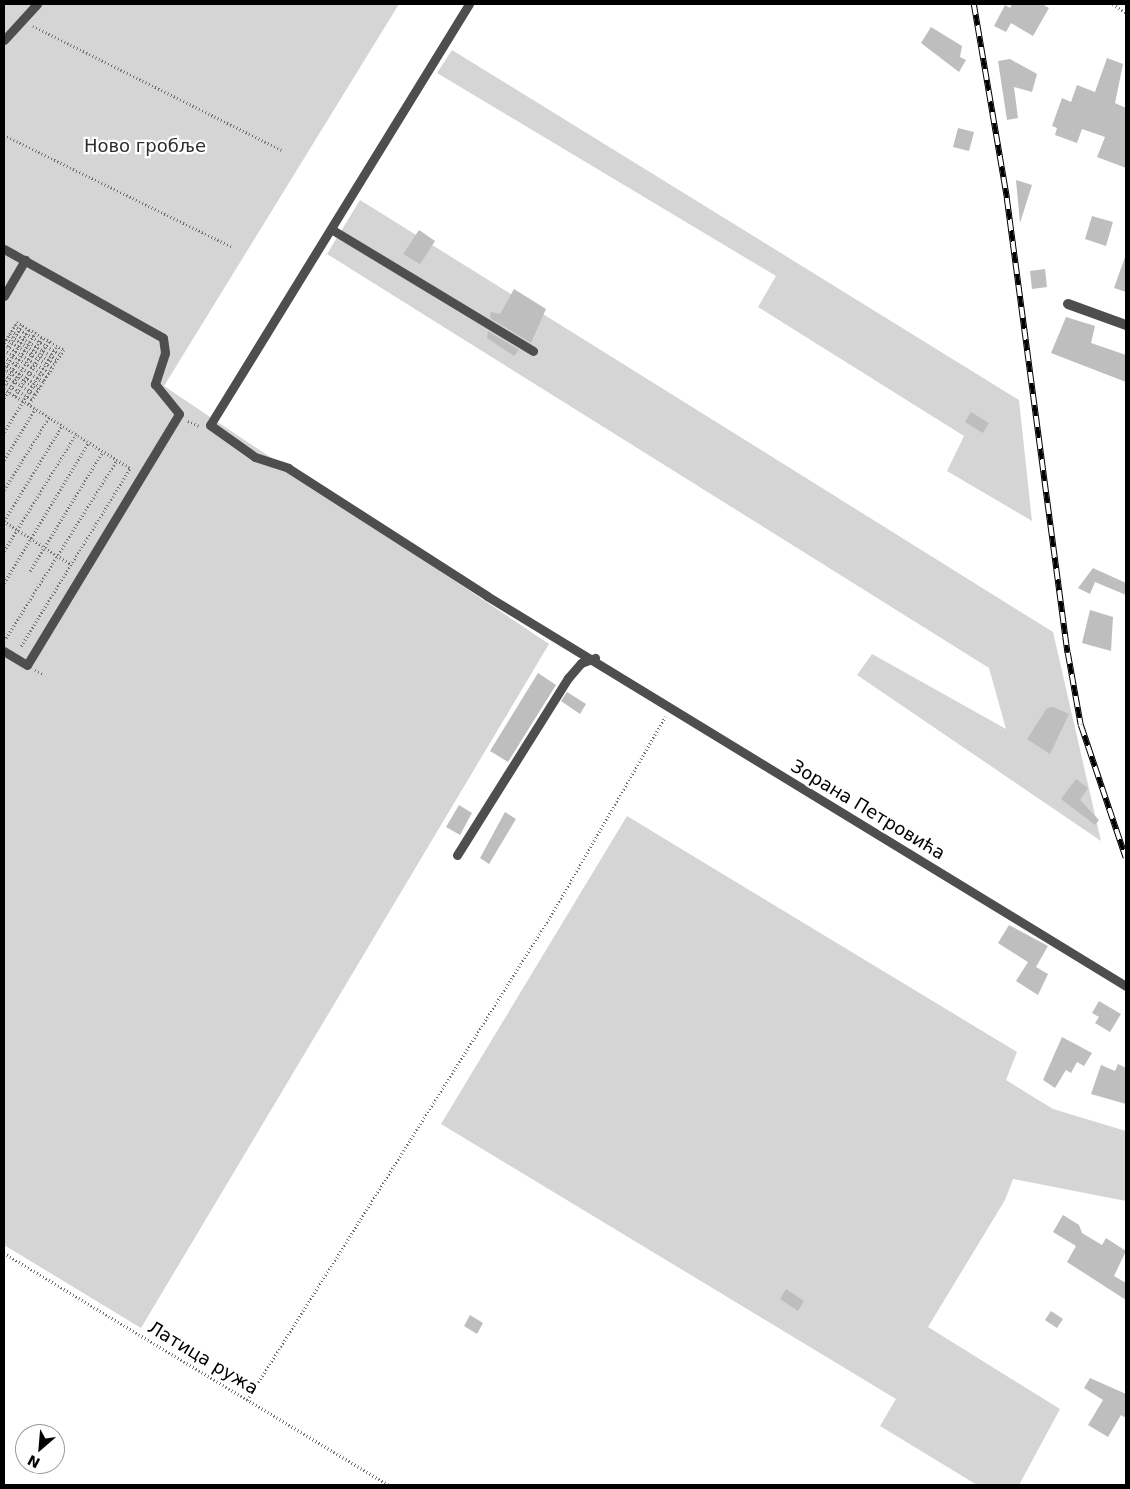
<!DOCTYPE html>
<html>
<head>
<meta charset="utf-8">
<style>
  body { margin:0 }
  #map { position:relative; width:1130px; height:1489px; overflow:hidden; background:#fff; font-family:"DejaVu Sans",sans-serif }
  div>[style] { position:absolute }
  .green>* { inset:0; background:#d5d5d5 }
  .building>* { inset:0; background:#bebebe }
  .path>* { height:2.5px; margin-top:-1.25px; transform-origin:0; background:repeating-linear-gradient(90deg,#707070 0 1px,transparent 0 3.5px) }
  .service>* { height:9px; margin:-4.5px; padding:0 4.5px; transform-origin:4.5px; border-radius:4.5px; background:#4e4e4e }
  .minor>* { height:10px; margin:-5px; padding:0 5px; transform-origin:5px; border-radius:5px; background:#4e4e4e }
  .rail>* { height:5.5px; margin-top:-2.75px; transform-origin:0; background:repeating-linear-gradient(90deg,#fff 0 11px,#000 0 22px); box-sizing:border-box; border-block:1px solid #000 }
  span { translate:-50% -50%; white-space:nowrap; text-align:center; line-height:1.15; -webkit-text-stroke:4.5px #fff; paint-order:stroke }
  .park-label { font-size:18px; color:#2c2c2c }
  .street-label { font-size:18px; color:#000 }
  .frame { position:absolute; inset:0; border:5px solid #000; pointer-events:none }
  .north { position:absolute; left:15px; top:1424px; width:50px; height:50px; box-sizing:border-box; background:#fff; border:1px solid #999; border-radius:50%; rotate:207deg; font-size:14px; font-weight:700; line-height:20px; text-align:center; color:#000 }
  .north::after { content:''; display:block; margin:auto; width:18px; height:22px; background:#000; clip-path:polygon(50% 0,100% 100%,50% 72%,0 100%) }
</style>
</head>
<body>
<div id="map">
  <div class="green">
    <i style="clip-path:polygon(4px 4px,399px 4px,164px 386px,549px 644px,141px 1328px,4px 1245px)"></i>
    <i style="clip-path:polygon(452px 50px,1019px 400px,1032px 521px,947px 471px,964px 436px,758px 307px,776px 276px,437px 73px)"></i>
    <i style="clip-path:polygon(360px 200px,1053px 632px,1101px 841px,857px 675px,872px 654px,1006px 729px,989px 668px,327px 254px)"></i>
    <i style="clip-path:polygon(627px 816px,1017px 1052px,1006px 1080px,1053px 1109px,1126px 1131px,1126px 1201px,1013px 1179px,1005px 1200px,928px 1327px,1060px 1409px,1019px 1485px,977px 1485px,880px 1426px,896px 1399px,441px 1124px)"></i>
  </div>
  <div class="building">
    <i style="clip-path:polygon(1012px 4px,1042px 4px,1049px 8px,1033px 36px,1011px 23px,1006px 32px,994px 26px,1005px 5px,1010px 8px)"></i>
    <i style="clip-path:polygon(931px 27px,962px 46px,960px 57px,966px 60px,959px 72px,921px 43px)"></i>
    <i style="clip-path:polygon(1107px 58px,1123px 64px,1115px 103px,1126px 108px,1126px 168px,1097px 157px,1105px 137px,1082px 129px,1077px 143px,1055px 135px,1057px 128px,1052px 126px,1062px 98px,1071px 102px,1077px 85px,1095px 92px)"></i>
    <i style="clip-path:polygon(1010px 59px,1037px 74px,1032px 92px,1014px 87px,1018px 118px,1007px 120px,998px 61px)"></i>
    <i style="clip-path:polygon(958px 128px,974px 132px,969px 151px,953px 147px)"></i>
    <i style="clip-path:polygon(1016px 180px,1032px 185px,1020px 223px)"></i>
    <i style="clip-path:polygon(1092px 216px,1113px 222px,1106px 246px,1085px 239px)"></i>
    <i style="clip-path:polygon(419px 230px,435px 241px,420px 264px,403px 254px)"></i>
    <i style="clip-path:polygon(1125px 257px,1126px 257px,1126px 292px,1114px 288px)"></i>
    <i style="clip-path:polygon(1045px 269px,1047px 287px,1032px 289px,1030px 271px)"></i>
    <i style="clip-path:polygon(514px 289px,546px 309px,531px 343px,490px 318px,491px 312px,500px 314px)"></i>
    <i style="clip-path:polygon(1066px 317px,1095px 326px,1091px 343px,1126px 355px,1126px 382px,1051px 353px)"></i>
    <i style="clip-path:polygon(488px 331px,519px 350px,514px 356px,487px 338px)"></i>
    <i style="clip-path:polygon(971px 412px,989px 423px,983px 433px,965px 422px)"></i>
    <i style="clip-path:polygon(1093px 568px,1126px 583px,1126px 595px,1095px 582px,1090px 594px,1078px 588px)"></i>
    <i style="clip-path:polygon(1090px 610px,1113px 617px,1111px 651px,1082px 643px)"></i>
    <i style="clip-path:polygon(538px 673px,556px 685px,508px 762px,490px 751px)"></i>
    <i style="clip-path:polygon(567px 692px,586px 704px,580px 714px,561px 701px)"></i>
    <i style="clip-path:polygon(1053px 707px,1069px 714px,1050px 754px,1027px 739px,1047px 708px)"></i>
    <i style="clip-path:polygon(1076px 779px,1088px 788px,1080px 800px,1099px 820px,1095px 825px,1061px 799px)"></i>
    <i style="clip-path:polygon(459px 805px,472px 813px,460px 835px,446px 827px)"></i>
    <i style="clip-path:polygon(505px 812px,516px 819px,489px 864px,480px 858px)"></i>
    <i style="clip-path:polygon(1009px 925px,1048px 946px,1036px 967px,1048px 974px,1038px 995px,1016px 981px,1028px 962px,1034px 966px,998px 943px)"></i>
    <i style="clip-path:polygon(1099px 1001px,1121px 1014px,1110px 1032px,1095px 1023px,1099px 1017px,1092px 1013px)"></i>
    <i style="clip-path:polygon(1062px 1037px,1092px 1053px,1084px 1066px,1077px 1062px,1071px 1073px,1066px 1070px,1055px 1088px,1043px 1080px)"></i>
    <i style="clip-path:polygon(1118px 1064px,1126px 1068px,1126px 1104px,1091px 1094px,1101px 1065px,1115px 1071px)"></i>
    <i style="clip-path:polygon(1063px 1215px,1079px 1225px,1082px 1233px,1102px 1245px,1106px 1238px,1126px 1251px,1114px 1276px,1126px 1283px,1126px 1300px,1067px 1262px,1076px 1246px,1053px 1232px)"></i>
    <i style="clip-path:polygon(786px 1289px,804px 1301px,798px 1311px,780px 1299px)"></i>
    <i style="clip-path:polygon(1051px 1311px,1063px 1319px,1057px 1328px,1045px 1320px)"></i>
    <i style="clip-path:polygon(470px 1315px,483px 1323px,477px 1334px,464px 1326px)"></i>
    <i style="clip-path:polygon(1090px 1378px,1126px 1394px,1126px 1418px,1121px 1415px,1108px 1437px,1088px 1425px,1103px 1400px,1084px 1388px)"></i>
  </div>
  <div class="path">
    <i style="left:1113px;top:4px;width:16px;rotate:35deg"></i>
    <i style="left:33px;top:26px;width:278px;rotate:26.5deg"></i>
    <i style="left:4px;top:135px;width:253px;rotate:26.1deg"></i>
    <i style="left:14px;top:326px;width:55px;rotate:31.7deg"></i>
    <i style="left:11px;top:331px;width:55px;rotate:31.7deg"></i>
    <i style="left:9px;top:335px;width:54px;rotate:32.2deg"></i>
    <i style="left:6px;top:339px;width:55px;rotate:31.7deg"></i>
    <i style="left:4px;top:343px;width:25px;rotate:-58deg"></i>
    <i style="left:17px;top:322px;width:55px;rotate:30.8deg"></i>
    <i style="left:64px;top:350px;width:65px;rotate:122.5deg"></i>
    <i style="left:4px;top:344px;width:54px;rotate:32.2deg"></i>
    <i style="left:9px;top:347px;width:26px;rotate:-59deg"></i>
    <i style="left:4px;top:350px;width:51px;rotate:32.1deg"></i>
    <i style="left:4px;top:357px;width:47px;rotate:32deg"></i>
    <i style="left:4px;top:364px;width:44px;rotate:31.9deg"></i>
    <i style="left:4px;top:369px;width:41px;rotate:31deg"></i>
    <i style="left:4px;top:370px;width:48px;rotate:-58.6deg"></i>
    <i style="left:4px;top:375px;width:38px;rotate:32deg"></i>
    <i style="left:4px;top:382px;width:34px;rotate:32deg"></i>
    <i style="left:4px;top:384px;width:60px;rotate:-58.7deg"></i>
    <i style="left:4px;top:389px;width:149px;rotate:32.1deg"></i>
    <i style="left:15px;top:396px;width:65px;rotate:-58.3deg"></i>
    <i style="left:4px;top:398px;width:72px;rotate:-58.1deg"></i>
    <i style="left:188px;top:421px;width:12px;rotate:24deg"></i>
    <i style="left:4px;top:432px;width:101px;rotate:-58.4deg"></i>
    <i style="left:4px;top:460px;width:60px;rotate:-58.7deg"></i>
    <i style="left:4px;top:490px;width:86px;rotate:-58.3deg"></i>
    <i style="left:4px;top:521px;width:111px;rotate:-58.6deg"></i>
    <i style="left:4px;top:521px;width:81px;rotate:32.9deg"></i>
    <i style="left:4px;top:551px;width:137px;rotate:-58.4deg"></i>
    <i style="left:30px;top:571px;width:140px;rotate:-58.7deg"></i>
    <i style="left:4px;top:583px;width:163px;rotate:-59deg"></i>
    <i style="left:6px;top:638px;width:210px;rotate:-58.1deg"></i>
    <i style="left:21px;top:646px;width:209px;rotate:-58.5deg"></i>
    <i style="left:35px;top:670px;width:9px;rotate:27deg"></i>
    <i style="left:4px;top:1253px;width:449px;rotate:31.1deg"></i>
    <i style="left:247px;top:1400px;width:570px;rotate:-57.9deg"></i>
    <i style="left:550px;top:917px;width:231px;rotate:-60.1deg"></i>
  </div>
  <div class="service">
    <i style="left:469px;top:4px;width:494px;rotate:121.6deg"></i>
    <i style="left:210px;top:425px;width:55px;rotate:35.4deg"></i>
    <i style="left:255px;top:457px;width:35px;rotate:18deg"></i>
    <i style="left:288px;top:468px;width:237px;rotate:32.7deg"></i>
    <i style="left:487px;top:596px;width:749px;rotate:31.4deg"></i>
    <i style="left:4px;top:40px;width:49px;rotate:-47.5deg"></i>
    <i style="left:331px;top:229px;width:236px;rotate:31.1deg"></i>
    <i style="left:4px;top:249px;width:182px;rotate:29.2deg"></i>
    <i style="left:163px;top:338px;width:15px;rotate:82deg"></i>
    <i style="left:165px;top:353px;width:33px;rotate:108deg"></i>
    <i style="left:155px;top:384px;width:38px;rotate:51deg"></i>
    <i style="left:179px;top:414px;width:293px;rotate:121.2deg"></i>
    <i style="left:27px;top:665px;width:27px;rotate:-149deg"></i>
    <i style="left:4px;top:296px;width:42px;rotate:-59.7deg"></i>
    <i style="left:457px;top:855px;width:209px;rotate:-57.9deg"></i>
    <i style="left:568px;top:678px;width:20px;rotate:-49deg"></i>
    <i style="left:581px;top:663px;width:15px;rotate:-20deg"></i>
  </div>
  <div class="minor">
    <i style="left:1068px;top:304px;width:62px;rotate:19.9deg"></i>
  </div>
  <div class="rail">
    <i style="left:974px;top:4px;width:197px;rotate:80.3deg"></i>
    <i style="left:1007px;top:198px;width:459px;rotate:82.4deg"></i>
    <i style="left:1068px;top:653px;width:73px;rotate:79.8deg"></i>
    <i style="left:1081px;top:725px;width:140px;rotate:71.3deg"></i>
  </div>
  <div class="park-label">
    <span style="left:145px;top:146px">Ново гробље</span>
  </div>
  <div class="street-label">
    <span style="left:868px;top:810px;rotate:31deg">Зорана Петровића</span>
    <span style="left:203px;top:1358px;rotate:31deg">Латица ружа</span>
  </div>
  <div class="frame"></div>
  <div class="north">N</div>
</div>
</body>
</html>
